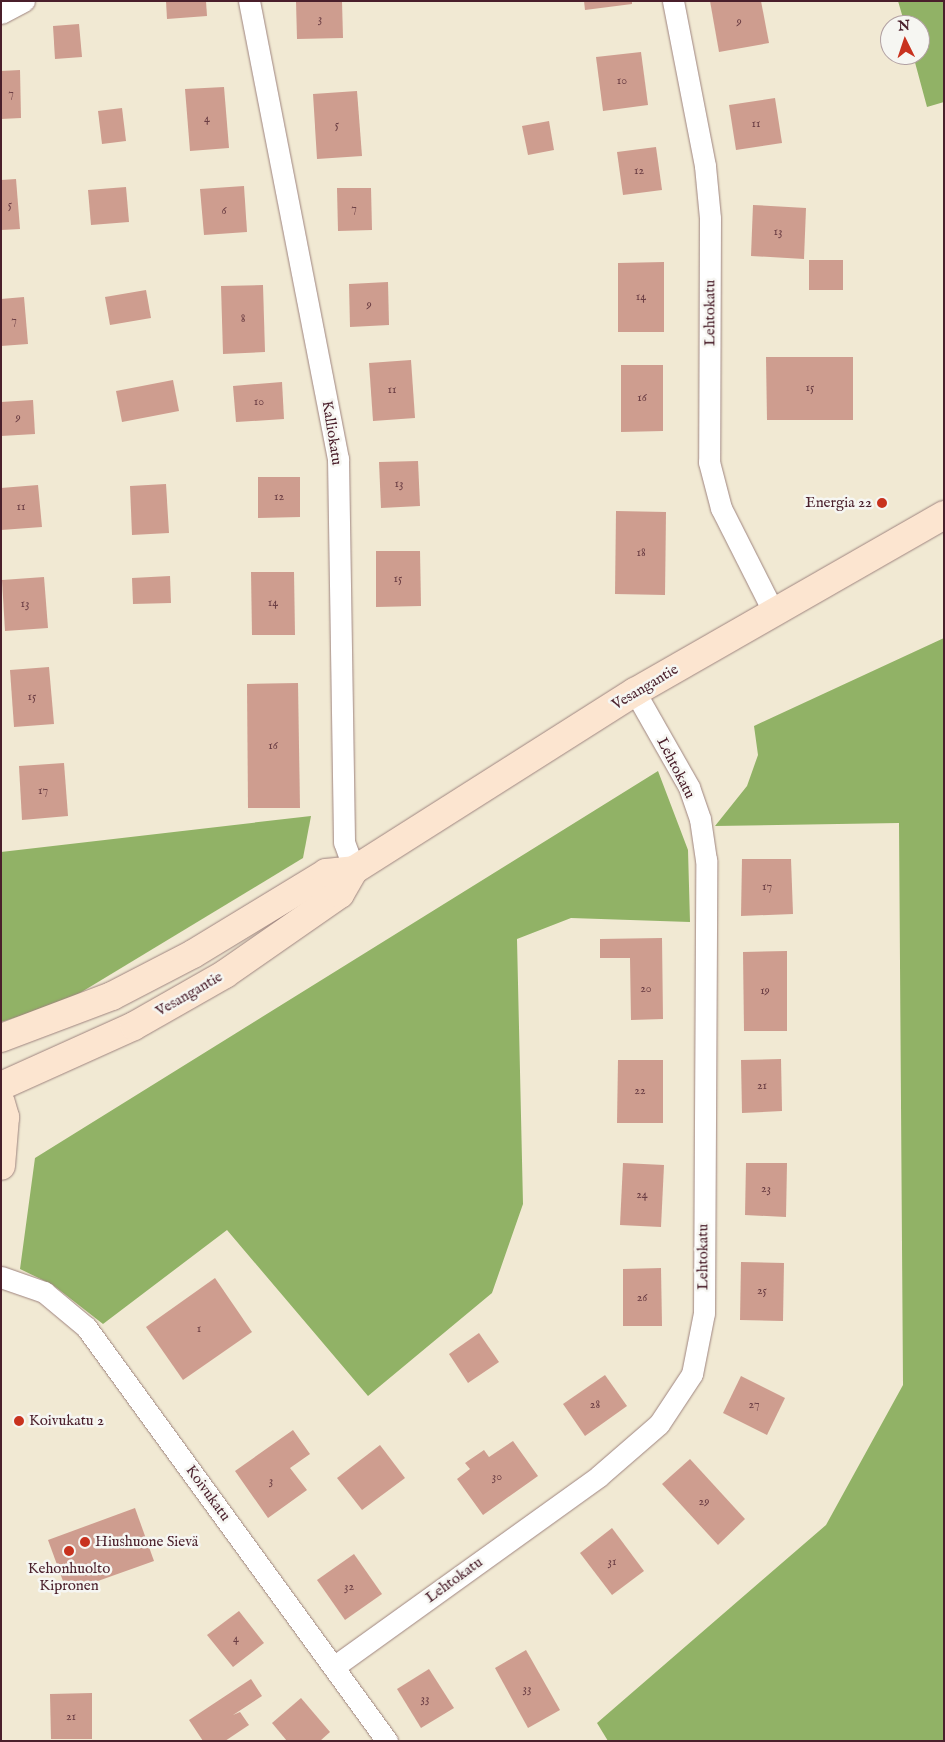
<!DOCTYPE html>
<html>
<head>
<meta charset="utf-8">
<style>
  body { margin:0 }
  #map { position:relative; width:945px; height:1742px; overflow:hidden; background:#f1e9d3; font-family:"IM FELL English",serif }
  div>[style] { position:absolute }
  .forest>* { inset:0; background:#91b266 }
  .building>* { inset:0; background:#ce9d8f }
  .roads { filter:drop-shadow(0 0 1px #9e847f) drop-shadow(0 0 1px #9e847f) }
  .street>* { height:21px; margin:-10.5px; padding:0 10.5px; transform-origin:10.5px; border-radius:10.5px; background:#fff }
  .secondary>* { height:28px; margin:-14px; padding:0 14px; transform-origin:14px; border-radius:14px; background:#fce5d0 }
  .dots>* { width:14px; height:14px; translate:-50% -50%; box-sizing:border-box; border:2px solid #f6f6f2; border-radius:50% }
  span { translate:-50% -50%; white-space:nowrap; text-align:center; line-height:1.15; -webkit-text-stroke:5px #f6f6f2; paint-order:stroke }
  .number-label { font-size:12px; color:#6b3e44 }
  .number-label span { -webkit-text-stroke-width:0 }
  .street-label { font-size:15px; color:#4a1f2b }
  .poi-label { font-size:15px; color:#4a1f2b }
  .right { translate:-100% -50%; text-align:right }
  .left { translate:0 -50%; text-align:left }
  .frame { position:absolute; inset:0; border:2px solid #4a1f2b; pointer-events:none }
  .north { position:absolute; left:880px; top:15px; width:50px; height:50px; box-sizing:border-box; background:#f6f6f2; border:1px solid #b1a0a2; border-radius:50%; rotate:356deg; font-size:14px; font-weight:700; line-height:20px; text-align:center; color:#4a1f2b }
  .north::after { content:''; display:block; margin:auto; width:18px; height:22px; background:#c8321e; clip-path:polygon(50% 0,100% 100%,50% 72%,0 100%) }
</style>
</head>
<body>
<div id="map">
  <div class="forest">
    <i style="clip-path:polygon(898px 1px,944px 1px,944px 102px,927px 107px,913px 55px,920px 55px,920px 25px,905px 25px)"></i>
    <i style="clip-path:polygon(944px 638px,944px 1741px,608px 1741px,597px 1723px,826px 1525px,903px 1385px,899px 823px,715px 826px,747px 786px,758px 755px,754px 726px)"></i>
    <i style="clip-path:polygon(658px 771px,688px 850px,690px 922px,571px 918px,517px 939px,523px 1204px,492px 1293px,368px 1396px,227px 1230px,103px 1324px,53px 1285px,20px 1269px,35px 1158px)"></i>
    <i style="clip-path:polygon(311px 816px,303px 858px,65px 1002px,1px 1022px,1px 852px)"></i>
  </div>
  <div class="building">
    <i style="clip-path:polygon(166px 1px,206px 1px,207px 16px,167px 19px)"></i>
    <i style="clip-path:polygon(296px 1px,342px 1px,343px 38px,297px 39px)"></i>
    <i style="clip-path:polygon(584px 1px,632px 1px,632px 4px,585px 10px)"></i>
    <i style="clip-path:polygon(710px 1px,761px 1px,769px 43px,719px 52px)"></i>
    <i style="clip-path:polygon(79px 24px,82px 57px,55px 59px,53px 26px)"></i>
    <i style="clip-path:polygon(641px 52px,648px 105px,603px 111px,596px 57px)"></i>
    <i style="clip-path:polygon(20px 70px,21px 118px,1px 119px,1px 71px)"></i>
    <i style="clip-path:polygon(224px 87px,229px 148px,190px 151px,185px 89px)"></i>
    <i style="clip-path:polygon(357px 91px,362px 156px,317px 159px,313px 94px)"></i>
    <i style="clip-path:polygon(775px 98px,782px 143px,736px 150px,729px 105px)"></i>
    <i style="clip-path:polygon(122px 108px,126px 141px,102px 144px,98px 111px)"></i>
    <i style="clip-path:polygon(549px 121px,554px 150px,528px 155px,522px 126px)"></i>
    <i style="clip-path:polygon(656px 147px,662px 190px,623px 195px,617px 152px)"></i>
    <i style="clip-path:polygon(16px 179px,20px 229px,1px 230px,1px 180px)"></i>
    <i style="clip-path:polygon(244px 186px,247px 232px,204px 235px,200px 189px)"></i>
    <i style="clip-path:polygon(126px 187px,129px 222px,91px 225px,88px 190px)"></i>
    <i style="clip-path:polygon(337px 188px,371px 188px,372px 230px,338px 231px)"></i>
    <i style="clip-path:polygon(753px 205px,806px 208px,804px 259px,751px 256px)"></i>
    <i style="clip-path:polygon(809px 260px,843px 260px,843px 290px,809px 290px)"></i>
    <i style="clip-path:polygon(664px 262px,664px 332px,618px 332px,618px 263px)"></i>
    <i style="clip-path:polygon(388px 282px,389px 325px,350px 327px,349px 284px)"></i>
    <i style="clip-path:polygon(263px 285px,265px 352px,223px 354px,221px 286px)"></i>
    <i style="clip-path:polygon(146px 290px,151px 318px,110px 325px,105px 297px)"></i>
    <i style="clip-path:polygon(24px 297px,28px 344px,1px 346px,1px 299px)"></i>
    <i style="clip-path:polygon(766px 357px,853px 357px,853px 420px,767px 420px)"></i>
    <i style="clip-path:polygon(411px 360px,415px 418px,373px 421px,369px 363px)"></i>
    <i style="clip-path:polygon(621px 365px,663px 365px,663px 431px,621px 432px)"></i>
    <i style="clip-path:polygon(173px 380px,179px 411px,122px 422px,116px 391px)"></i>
    <i style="clip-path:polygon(282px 382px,284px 419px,236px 422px,233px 386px)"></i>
    <i style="clip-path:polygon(33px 400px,35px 434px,1px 436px,1px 402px)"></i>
    <i style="clip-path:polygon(418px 461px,420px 506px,381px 508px,379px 462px)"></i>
    <i style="clip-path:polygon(258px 477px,300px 477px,300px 517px,258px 518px)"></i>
    <i style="clip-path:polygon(166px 484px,169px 533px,132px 535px,130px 486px)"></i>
    <i style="clip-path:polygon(38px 485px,42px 527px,1px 530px,1px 488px)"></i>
    <i style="clip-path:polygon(616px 511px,666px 512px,665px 595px,615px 594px)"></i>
    <i style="clip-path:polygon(376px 551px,420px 551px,421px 606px,376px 607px)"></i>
    <i style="clip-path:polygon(251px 572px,294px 572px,295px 635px,252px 635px)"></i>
    <i style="clip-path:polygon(170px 576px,171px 603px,133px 604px,132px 578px)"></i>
    <i style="clip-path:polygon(44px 577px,48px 628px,5px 631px,2px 580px)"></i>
    <i style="clip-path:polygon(49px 667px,54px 724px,14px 727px,10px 670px)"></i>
    <i style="clip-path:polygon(298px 683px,300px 808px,248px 808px,247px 684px)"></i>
    <i style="clip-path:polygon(64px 763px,68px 816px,22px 820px,19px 766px)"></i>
    <i style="clip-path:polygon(742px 859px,791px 859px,793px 914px,741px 916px)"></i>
    <i style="clip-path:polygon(662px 938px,663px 1019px,631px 1020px,630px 958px,600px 958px,600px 939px)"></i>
    <i style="clip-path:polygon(787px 951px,787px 1031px,744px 1031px,743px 952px)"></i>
    <i style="clip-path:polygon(781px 1059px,782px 1111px,742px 1113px,741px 1060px)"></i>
    <i style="clip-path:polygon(618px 1060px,663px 1060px,663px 1123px,617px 1123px)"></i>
    <i style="clip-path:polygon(623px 1163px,664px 1165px,661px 1227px,620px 1225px)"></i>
    <i style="clip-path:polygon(746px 1163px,787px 1163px,786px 1217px,745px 1215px)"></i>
    <i style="clip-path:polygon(741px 1262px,784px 1263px,783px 1321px,740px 1320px)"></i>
    <i style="clip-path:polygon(661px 1268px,662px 1326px,623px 1326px,623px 1269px)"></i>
    <i style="clip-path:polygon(215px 1278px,252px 1332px,183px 1380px,146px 1327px)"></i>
    <i style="clip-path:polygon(479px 1333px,499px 1362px,468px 1383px,449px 1354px)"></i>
    <i style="clip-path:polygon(605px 1375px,627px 1406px,585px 1436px,563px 1404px)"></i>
    <i style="clip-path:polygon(741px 1376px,785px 1398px,767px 1435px,723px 1413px)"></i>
    <i style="clip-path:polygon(293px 1430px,310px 1454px,290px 1468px,307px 1490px,268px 1518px,235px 1471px)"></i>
    <i style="clip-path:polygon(513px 1441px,538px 1476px,483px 1515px,457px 1479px,470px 1469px,465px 1463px,484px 1450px,489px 1457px)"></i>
    <i style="clip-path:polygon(380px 1445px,405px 1478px,362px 1510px,337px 1478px)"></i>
    <i style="clip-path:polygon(690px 1459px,745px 1519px,718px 1545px,662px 1484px)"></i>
    <i style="clip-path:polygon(135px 1508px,154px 1561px,67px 1592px,48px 1540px)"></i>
    <i style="clip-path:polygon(612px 1528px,644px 1571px,612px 1595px,580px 1553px)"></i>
    <i style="clip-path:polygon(354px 1554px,382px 1594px,345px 1620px,317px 1580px)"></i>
    <i style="clip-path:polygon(239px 1611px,264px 1643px,233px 1667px,207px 1635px)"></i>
    <i style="clip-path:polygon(526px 1650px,560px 1710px,528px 1728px,495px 1668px)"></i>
    <i style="clip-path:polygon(429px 1669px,454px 1708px,421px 1728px,397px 1689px)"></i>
    <i style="clip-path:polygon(251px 1679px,262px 1696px,233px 1715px,240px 1712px,249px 1725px,225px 1741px,203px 1741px,189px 1720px)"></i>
    <i style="clip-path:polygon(92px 1693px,92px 1739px,51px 1739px,50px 1694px)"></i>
    <i style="clip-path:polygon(301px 1698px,330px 1732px,320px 1741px,287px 1741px,272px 1723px)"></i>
  </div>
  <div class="roads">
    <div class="street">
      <i style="left:249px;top:1px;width:466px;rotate:79deg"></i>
      <i style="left:338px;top:458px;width:384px;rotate:89.1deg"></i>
      <i style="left:344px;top:842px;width:30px;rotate:70deg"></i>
      <i style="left:673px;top:1px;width:168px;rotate:79deg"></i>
      <i style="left:705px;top:166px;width:52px;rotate:84.5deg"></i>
      <i style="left:710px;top:218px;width:244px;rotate:90.2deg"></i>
      <i style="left:709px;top:462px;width:48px;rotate:75.4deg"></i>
      <i style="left:721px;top:508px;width:118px;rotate:63.2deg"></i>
      <i style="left:1px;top:13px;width:26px;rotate:-28deg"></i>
      <i style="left:1px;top:1277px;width:46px;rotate:19.2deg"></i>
      <i style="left:44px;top:1292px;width:55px;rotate:39.8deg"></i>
      <i style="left:86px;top:1327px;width:512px;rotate:53.98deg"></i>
      <i style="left:335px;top:1666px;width:325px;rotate:-35.7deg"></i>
      <i style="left:599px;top:1476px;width:79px;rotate:-40.9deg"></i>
      <i style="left:659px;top:1424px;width:60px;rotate:-56.6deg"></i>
      <i style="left:692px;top:1374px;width:62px;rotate:-78.9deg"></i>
      <i style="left:704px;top:1313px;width:453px;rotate:-89.7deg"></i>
      <i style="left:706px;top:860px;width:41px;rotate:-98.3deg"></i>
      <i style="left:700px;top:819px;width:34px;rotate:-109deg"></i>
      <i style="left:689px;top:787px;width:109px;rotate:-119.6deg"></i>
    </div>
    <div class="secondary">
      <i style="left:1px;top:1038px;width:119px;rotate:-20.7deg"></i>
      <i style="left:112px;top:996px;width:91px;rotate:-27.4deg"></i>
      <i style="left:193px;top:954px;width:156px;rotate:-31.3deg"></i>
      <i style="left:326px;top:873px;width:28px;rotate:-6deg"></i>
      <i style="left:354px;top:870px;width:333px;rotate:-32.4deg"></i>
      <i style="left:635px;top:692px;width:356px;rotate:-29.8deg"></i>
      <i style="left:1px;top:1086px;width:146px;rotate:-24.3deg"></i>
      <i style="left:134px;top:1026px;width:105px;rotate:-29.7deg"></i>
      <i style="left:225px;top:974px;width:140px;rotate:-34.8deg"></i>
      <i style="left:340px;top:894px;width:28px;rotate:-60deg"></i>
      <i style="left:1px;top:1103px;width:15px;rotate:74deg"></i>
      <i style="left:5px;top:1117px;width:49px;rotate:94.7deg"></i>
    </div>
  </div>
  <div class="dots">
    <i style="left:882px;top:503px;background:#c8321e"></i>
    <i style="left:19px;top:1421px;background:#c8321e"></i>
    <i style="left:85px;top:1542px;background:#c8321e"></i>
    <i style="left:69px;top:1551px;background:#c8321e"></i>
  </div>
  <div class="number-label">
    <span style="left:320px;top:19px">3</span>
    <span style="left:739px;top:22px">9</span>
    <span style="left:622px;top:81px">10</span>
    <span style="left:11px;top:94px">7</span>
    <span style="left:207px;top:119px">4</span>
    <span style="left:756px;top:124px">11</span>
    <span style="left:337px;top:125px">5</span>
    <span style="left:639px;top:171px">12</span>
    <span style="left:10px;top:205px">5</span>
    <span style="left:354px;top:209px">7</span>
    <span style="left:224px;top:211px">6</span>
    <span style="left:778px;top:232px">13</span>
    <span style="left:641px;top:297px">14</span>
    <span style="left:369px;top:305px">9</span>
    <span style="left:243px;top:319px">8</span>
    <span style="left:14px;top:321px">7</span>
    <span style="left:810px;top:388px">15</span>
    <span style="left:392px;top:390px">11</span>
    <span style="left:642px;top:398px">16</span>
    <span style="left:259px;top:402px">10</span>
    <span style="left:18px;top:418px">9</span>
    <span style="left:399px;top:484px">13</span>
    <span style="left:279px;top:497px">12</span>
    <span style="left:21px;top:507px">11</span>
    <span style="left:641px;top:553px">18</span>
    <span style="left:398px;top:579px">15</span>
    <span style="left:273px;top:603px">14</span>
    <span style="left:25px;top:604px">13</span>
    <span style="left:32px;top:697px">15</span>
    <span style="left:273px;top:746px">16</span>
    <span style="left:43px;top:791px">17</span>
    <span style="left:767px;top:887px">17</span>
    <span style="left:646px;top:989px">20</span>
    <span style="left:765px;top:991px">19</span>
    <span style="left:762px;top:1086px">21</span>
    <span style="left:640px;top:1091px">22</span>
    <span style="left:766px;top:1189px">23</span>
    <span style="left:642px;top:1195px">24</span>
    <span style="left:762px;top:1291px">25</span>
    <span style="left:642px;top:1298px">26</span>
    <span style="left:199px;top:1329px">1</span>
    <span style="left:595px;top:1405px">28</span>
    <span style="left:754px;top:1405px">27</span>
    <span style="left:497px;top:1477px">30</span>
    <span style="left:271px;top:1481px">3</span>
    <span style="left:704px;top:1502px">29</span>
    <span style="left:612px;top:1562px">31</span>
    <span style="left:349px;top:1587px">32</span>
    <span style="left:236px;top:1639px">4</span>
    <span style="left:527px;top:1689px">33</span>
    <span style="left:425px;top:1699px">33</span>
    <span style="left:71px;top:1717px">21</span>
  </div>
  <div class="street-label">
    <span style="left:710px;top:313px;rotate:-90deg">Lehtokatu</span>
    <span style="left:332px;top:433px;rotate:81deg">Kalliokatu</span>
    <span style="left:645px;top:687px;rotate:-31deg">Vesangantie</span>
    <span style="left:676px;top:768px;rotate:63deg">Lehtokatu</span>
    <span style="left:189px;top:994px;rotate:-30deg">Vesangantie</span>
    <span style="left:703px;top:1257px;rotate:-90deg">Lehtokatu</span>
    <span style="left:208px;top:1493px;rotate:54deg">Koivukatu</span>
    <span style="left:454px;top:1580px;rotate:-36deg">Lehtokatu</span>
  </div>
  <div class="poi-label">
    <span class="right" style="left:872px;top:503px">Energia 22</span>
    <span class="left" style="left:29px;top:1421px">Koivukatu 2</span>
    <span class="left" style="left:95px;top:1542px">Hiushuone Sievä</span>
    <span style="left:69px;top:1577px">Kehonhuolto<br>Kipronen</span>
  </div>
  <div class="frame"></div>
  <div class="north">N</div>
</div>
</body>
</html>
